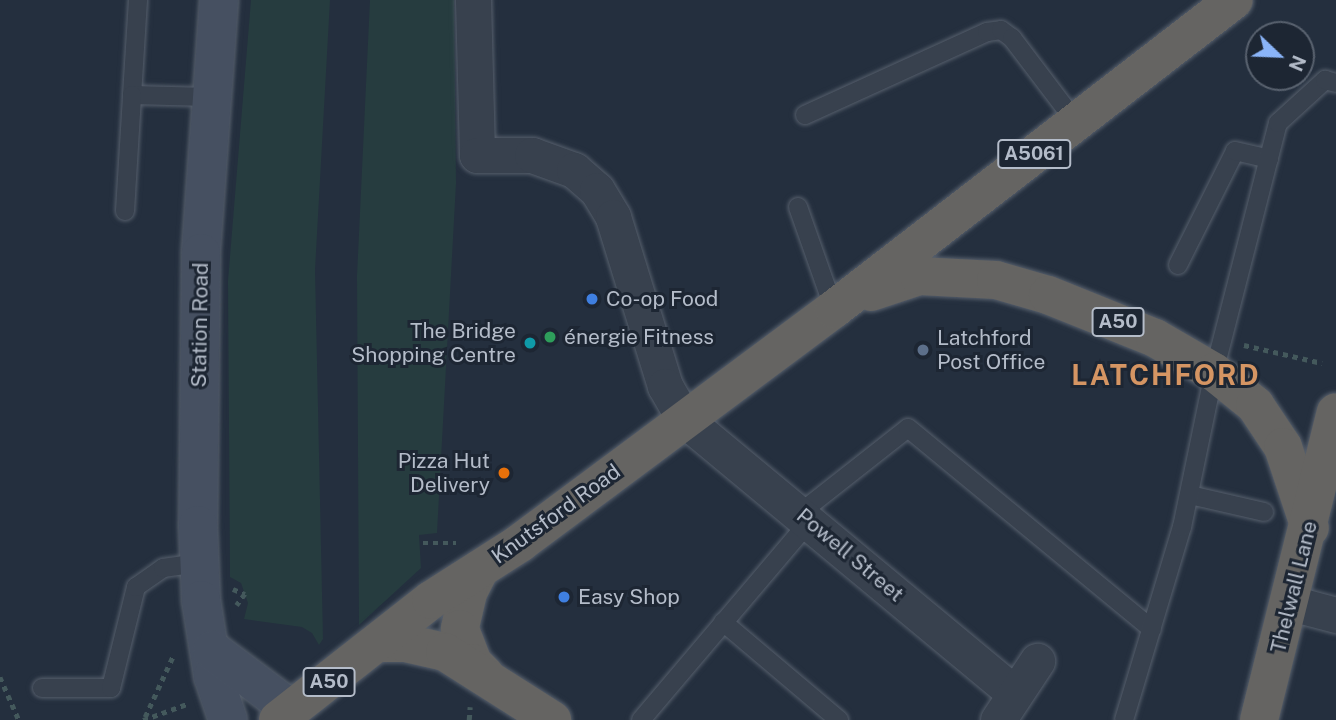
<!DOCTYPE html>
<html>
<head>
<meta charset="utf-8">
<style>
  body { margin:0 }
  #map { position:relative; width:1336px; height:720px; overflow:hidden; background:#242f3e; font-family:"Public Sans",sans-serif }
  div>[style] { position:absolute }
  .green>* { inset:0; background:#263c3f }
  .path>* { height:4.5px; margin-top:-2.25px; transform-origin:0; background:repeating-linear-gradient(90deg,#44595c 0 5px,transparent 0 10px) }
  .roads { filter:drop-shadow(0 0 2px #565f6c) drop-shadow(0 0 2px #565f6c) }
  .service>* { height:18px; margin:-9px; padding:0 9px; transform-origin:9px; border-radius:9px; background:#38414e }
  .minor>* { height:35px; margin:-17.5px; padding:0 17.5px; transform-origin:17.5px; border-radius:17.5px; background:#38414e }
  .secondary>* { height:38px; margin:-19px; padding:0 19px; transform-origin:19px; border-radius:19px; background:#465061 }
  .trunk>* { height:38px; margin:-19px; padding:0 19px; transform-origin:19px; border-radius:19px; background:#656462 }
  .dots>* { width:19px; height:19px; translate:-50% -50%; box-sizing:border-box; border:4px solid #1d2633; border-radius:50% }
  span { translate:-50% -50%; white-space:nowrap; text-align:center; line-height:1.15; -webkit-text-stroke:6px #1d2633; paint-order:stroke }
  .shield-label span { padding:2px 5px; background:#1d2633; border:2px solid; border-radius:5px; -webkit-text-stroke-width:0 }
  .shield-label { font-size:19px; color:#b4bcc9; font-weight:700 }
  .poi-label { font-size:21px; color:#b4bcc9 }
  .left { translate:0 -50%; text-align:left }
  .right { translate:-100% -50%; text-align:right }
  .street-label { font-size:21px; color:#b4bcc9 }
  .district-label { font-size:28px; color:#d59563; font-weight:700; letter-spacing:2px }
  .north { position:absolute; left:1245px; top:21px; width:70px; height:70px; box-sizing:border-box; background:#1d2633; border:2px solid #59626f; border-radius:50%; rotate:113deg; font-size:19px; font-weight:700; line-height:28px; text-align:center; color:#b4bcc9 }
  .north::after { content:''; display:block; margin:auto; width:24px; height:32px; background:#8ab4f8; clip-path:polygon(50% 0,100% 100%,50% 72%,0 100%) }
</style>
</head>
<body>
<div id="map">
  <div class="green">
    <i style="clip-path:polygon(251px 0,330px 0,315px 270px,323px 639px,319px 645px,312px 633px,302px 627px,244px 619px,248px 603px,241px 583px,230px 577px,228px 281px)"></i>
    <i style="clip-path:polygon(370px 0,454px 0,456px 183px,437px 533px,419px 535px,421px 568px,359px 625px,357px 276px)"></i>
  </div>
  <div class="path">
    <i style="left:1244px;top:345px;width:80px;rotate:13deg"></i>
    <i style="left:423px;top:543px;width:33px"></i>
    <i style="left:233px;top:589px;width:13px;rotate:23deg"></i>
    <i style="left:245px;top:594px;width:14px;rotate:126deg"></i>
    <i style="left:0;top:677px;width:47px;rotate:66.2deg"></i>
    <i style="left:145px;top:717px;width:69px;rotate:-65.3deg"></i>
    <i style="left:143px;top:720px;width:47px;rotate:-20deg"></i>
    <i style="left:469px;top:720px;width:13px;rotate:-86deg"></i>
  </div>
  <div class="roads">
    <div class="service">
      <i style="left:138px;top:0;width:95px;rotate:93.6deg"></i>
      <i style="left:132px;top:95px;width:77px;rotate:1.5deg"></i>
      <i style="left:805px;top:115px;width:200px;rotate:-24.5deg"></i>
      <i style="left:987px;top:32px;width:14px;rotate:-8deg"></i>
      <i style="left:1001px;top:30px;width:14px;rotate:36deg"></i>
      <i style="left:1012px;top:38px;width:104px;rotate:52.8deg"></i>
      <i style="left:798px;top:207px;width:108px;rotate:70.6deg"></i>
      <i style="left:125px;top:211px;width:116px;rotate:-86.5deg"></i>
      <i style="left:1178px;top:265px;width:127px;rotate:-63.4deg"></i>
      <i style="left:1235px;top:151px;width:35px;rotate:13deg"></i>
      <i style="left:1190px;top:495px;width:76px;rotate:12.9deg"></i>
      <i style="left:800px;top:513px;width:137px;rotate:-38.2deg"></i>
      <i style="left:908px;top:428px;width:316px;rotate:39.5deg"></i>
      <i style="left:723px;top:622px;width:152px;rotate:40.2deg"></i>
      <i style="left:42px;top:688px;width:69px"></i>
      <i style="left:111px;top:688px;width:104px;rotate:-76.1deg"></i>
      <i style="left:136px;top:587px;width:33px;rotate:-35deg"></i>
      <i style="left:163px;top:568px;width:35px;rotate:-8deg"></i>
      <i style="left:641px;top:720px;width:261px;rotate:-49.7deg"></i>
      <i style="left:1124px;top:720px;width:202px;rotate:-73.3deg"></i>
      <i style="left:1182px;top:527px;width:158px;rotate:-78.3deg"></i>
      <i style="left:1214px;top:372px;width:257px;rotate:-75.6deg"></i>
      <i style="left:1278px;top:123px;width:64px;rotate:-42.5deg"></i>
      <i style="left:1325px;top:80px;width:11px;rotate:15deg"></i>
    </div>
    <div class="minor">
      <i style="left:473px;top:0;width:155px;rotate:88.5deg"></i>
      <i style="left:477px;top:155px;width:55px"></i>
      <i style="left:532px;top:155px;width:45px;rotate:19.7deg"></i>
      <i style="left:574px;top:170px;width:30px;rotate:41deg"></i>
      <i style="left:597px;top:190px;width:31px;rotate:59deg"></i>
      <i style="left:613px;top:217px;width:177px;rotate:72.9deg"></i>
      <i style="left:665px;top:386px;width:38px;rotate:60deg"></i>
      <i style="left:684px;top:419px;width:429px;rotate:39.7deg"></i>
      <i style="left:1291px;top:603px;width:47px;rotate:14.9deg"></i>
      <i style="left:998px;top:720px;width:71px;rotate:-56.5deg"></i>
    </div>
    <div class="secondary">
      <i style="left:219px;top:0;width:254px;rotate:94.1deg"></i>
      <i style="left:201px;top:253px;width:272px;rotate:90.6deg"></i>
      <i style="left:198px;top:525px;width:75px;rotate:87.7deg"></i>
      <i style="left:201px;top:600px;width:77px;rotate:81deg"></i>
      <i style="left:213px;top:676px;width:46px;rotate:71.2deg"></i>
      <i style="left:212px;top:650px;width:100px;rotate:36.9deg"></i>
    </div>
    <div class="trunk">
      <i style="left:871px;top:292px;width:51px;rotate:-18.4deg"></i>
      <i style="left:919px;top:276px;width:77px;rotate:3deg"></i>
      <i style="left:996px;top:280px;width:54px;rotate:16.1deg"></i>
      <i style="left:1048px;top:295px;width:115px;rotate:21.9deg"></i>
      <i style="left:1155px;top:338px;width:68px;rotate:30deg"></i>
      <i style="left:1214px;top:372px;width:53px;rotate:38.8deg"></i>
      <i style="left:1255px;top:405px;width:50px;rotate:56.3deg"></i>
      <i style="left:1283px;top:447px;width:85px;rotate:71.6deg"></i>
      <i style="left:480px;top:569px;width:27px;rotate:117deg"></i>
      <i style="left:468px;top:593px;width:37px;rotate:103deg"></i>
      <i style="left:460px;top:629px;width:36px;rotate:69deg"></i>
      <i style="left:473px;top:663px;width:17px;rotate:45deg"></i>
      <i style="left:379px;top:643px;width:26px"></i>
      <i style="left:405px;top:643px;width:41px;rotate:12.7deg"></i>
      <i style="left:445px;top:652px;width:127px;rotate:32.4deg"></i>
      <i style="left:278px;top:720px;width:194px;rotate:-38.1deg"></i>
      <i style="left:431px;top:600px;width:106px;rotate:-32.6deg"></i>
      <i style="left:520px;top:543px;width:392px;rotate:-36.7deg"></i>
      <i style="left:834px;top:309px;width:505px;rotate:-37.69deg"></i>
      <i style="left:1259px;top:720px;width:317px;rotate:-76deg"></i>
    </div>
  </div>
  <div class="dots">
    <i style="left:592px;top:299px;background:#3f7fe0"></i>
    <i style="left:550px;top:337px;background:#2e9e5b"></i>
    <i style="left:530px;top:343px;background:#0f9aa8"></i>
    <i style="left:923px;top:350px;background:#5c6f8a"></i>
    <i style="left:504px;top:473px;background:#e8710a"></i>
    <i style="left:564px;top:597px;background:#3f7fe0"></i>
  </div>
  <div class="shield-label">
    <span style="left:1034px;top:154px">A5061</span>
    <span style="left:1118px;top:322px">A50</span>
    <span style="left:329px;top:682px">A50</span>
  </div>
  <div class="poi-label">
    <span class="left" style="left:606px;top:299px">Co-op Food</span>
    <span class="right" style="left:516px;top:343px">The Bridge<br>Shopping Centre</span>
    <span class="left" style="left:564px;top:337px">énergie Fitness</span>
    <span class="left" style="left:937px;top:350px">Latchford<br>Post Office</span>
    <span class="right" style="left:490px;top:473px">Pizza Hut<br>Delivery</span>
    <span class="left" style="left:578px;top:597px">Easy Shop</span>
  </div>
  <div class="street-label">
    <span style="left:200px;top:325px;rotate:-89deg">Station Road</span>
    <span style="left:556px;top:514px;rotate:-36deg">Knutsford Road</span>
    <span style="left:850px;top:555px;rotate:40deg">Powell Street</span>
    <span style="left:1294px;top:587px;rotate:-76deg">Thelwall Lane</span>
  </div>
  <div class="district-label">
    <span style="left:1166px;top:375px">LATCHFORD</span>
  </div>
  <div class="north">N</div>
</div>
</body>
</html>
